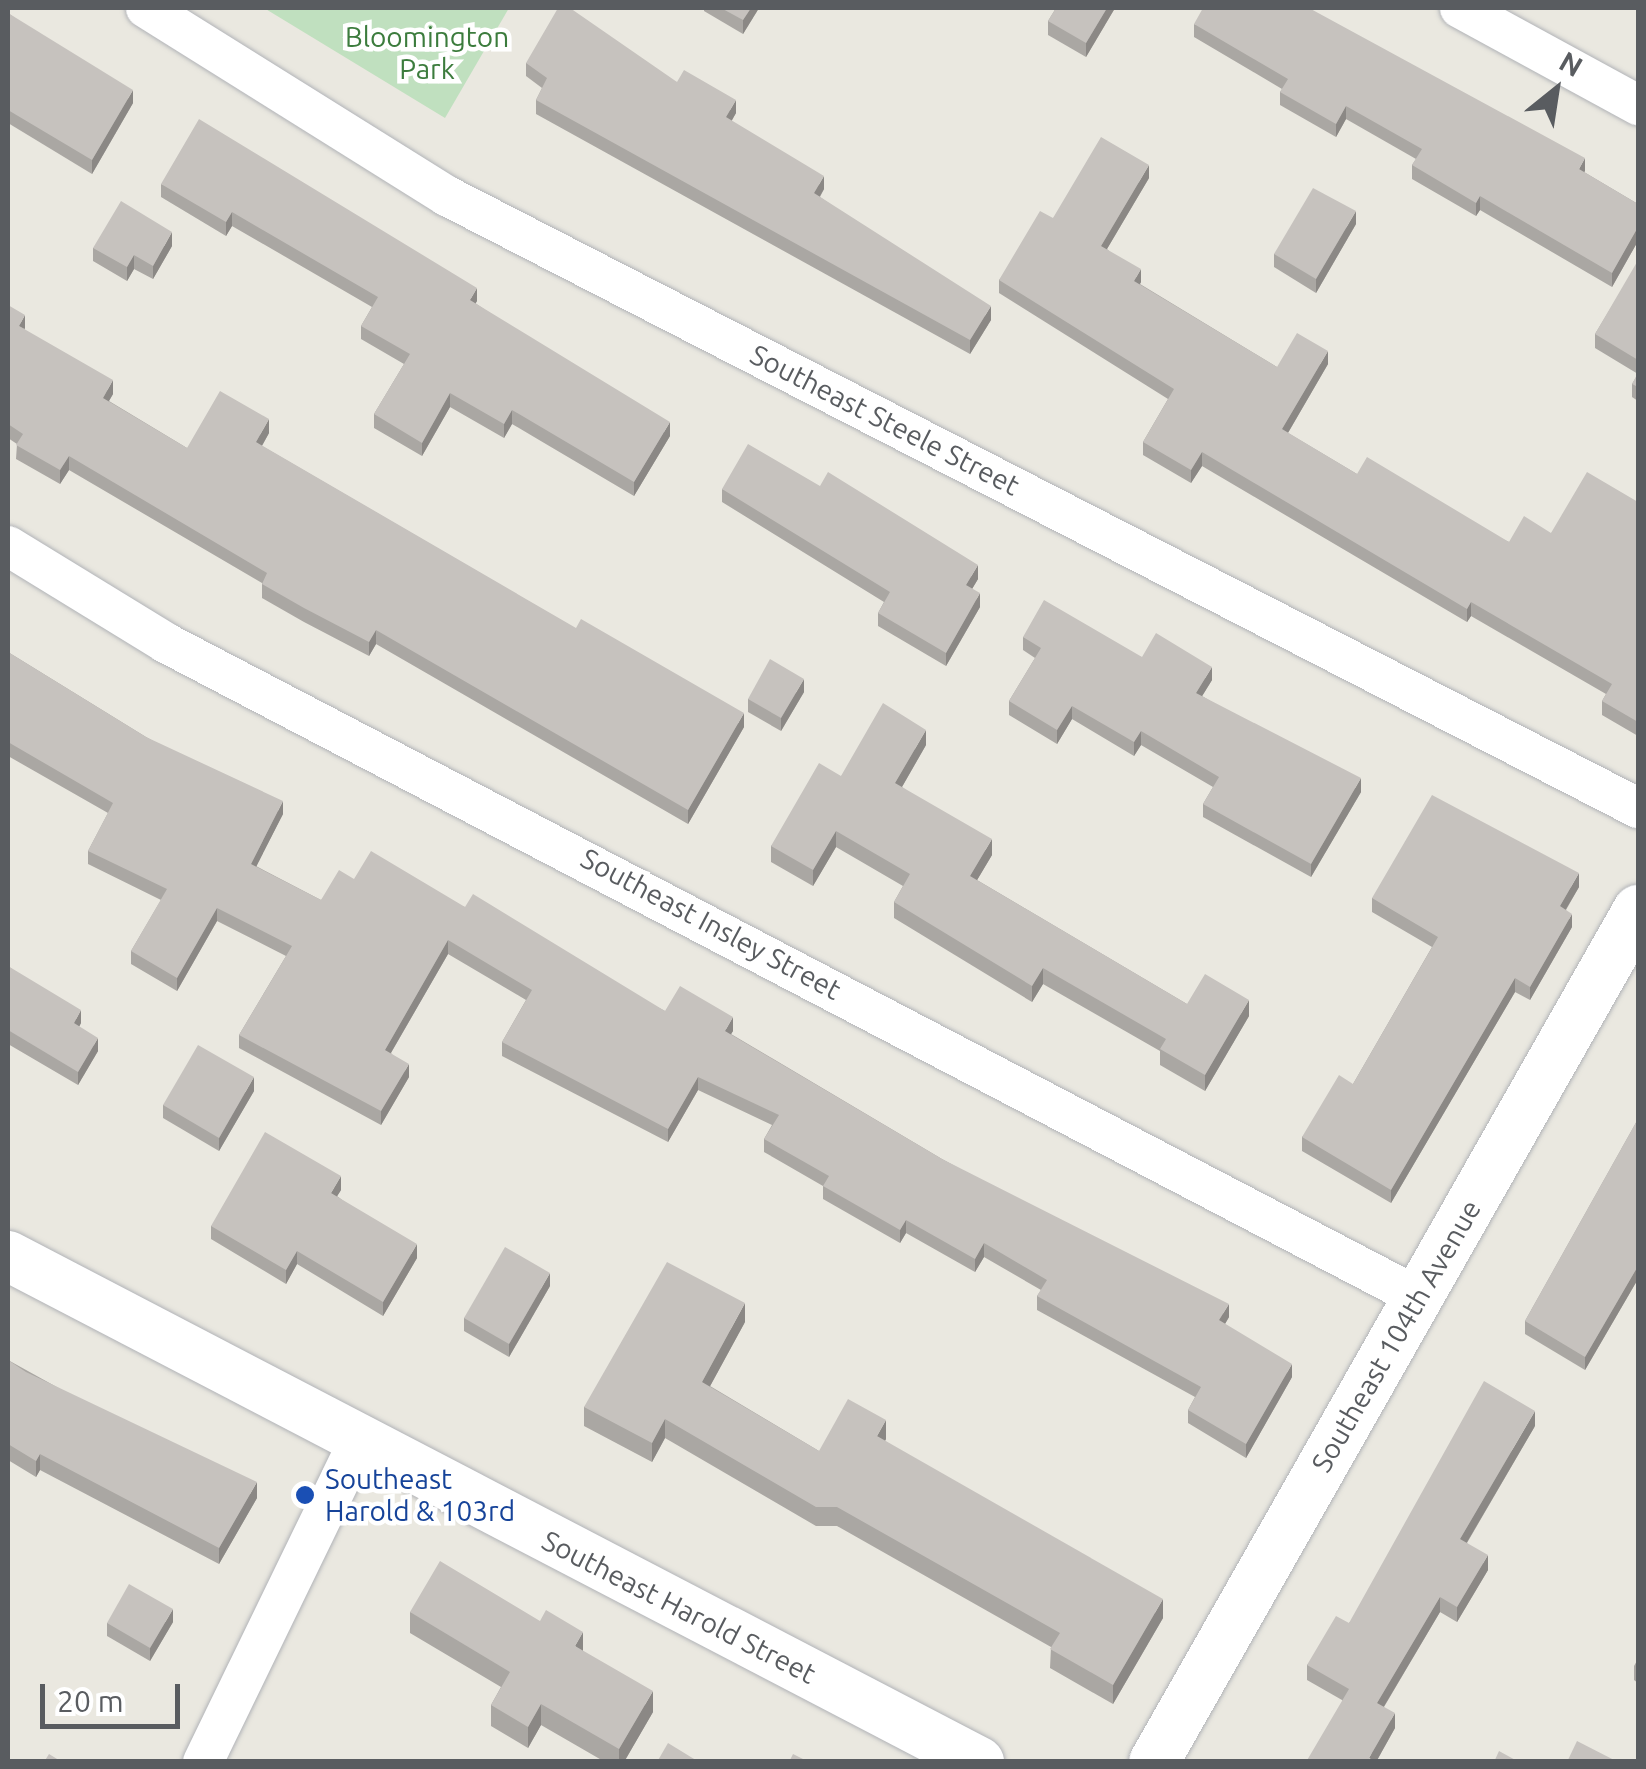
<!DOCTYPE html>
<html>
<head>
<meta charset="utf-8">
<style>
  body { margin:0 }
  #map { position:relative; width:1646px; height:1769px; overflow:hidden; background:#eae8e0; font-family:Ubuntu,sans-serif }
  div>[style] { position:absolute }
  .green>* { inset:0; background:#c0e0bf }
  .roads { filter:drop-shadow(0 0 2px #b1b3b7) drop-shadow(0 0 2px #b1b3b7) }
  .minor>* { height:40px; margin:-20px; padding:0 20px; transform-origin:20px; border-radius:20px; background:#fff }
  .tertiary>* { height:50px; margin:-25px; padding:0 25px; transform-origin:25px; border-radius:25px; background:#fff }
  .wall>* { inset:0; background:#aaa7a3 }
  .shaded-wall>* { inset:0; background:#8b8885 }
  .building>* { inset:0; background:#c6c2be }
  .dots>* { width:28px; height:28px; translate:-50% -50%; box-sizing:border-box; border:5px solid #fff; border-radius:50% }
  span { translate:-50% -50%; white-space:nowrap; text-align:center; line-height:1.15; -webkit-text-stroke:9px #fff; paint-order:stroke }
  .park-label { font-size:28px; color:#3c7c3d }
  .street-label { font-size:28px; color:#595c60 }
  .transit-label { font-size:28px; color:#164399 }
  .left { translate:0 -50%; text-align:left }
  .frame { position:absolute; inset:0; border:10px solid #595c60; pointer-events:none }
  .north { position:absolute; left:1506px; top:40px; width:100px; height:100px; -webkit-text-stroke:8px #fff; paint-order:stroke; rotate:30deg; font-size:28px; font-weight:700; line-height:40px; text-align:center; color:#595c60 }
  .north::after { content:''; display:block; margin:auto; width:35px; height:45px; background:#595c60; clip-path:polygon(50% 0,100% 100%,50% 72%,0 100%) }
  .scale { position:absolute; left:40px; top:1684px; width:140px; height:45px; box-sizing:border-box; border:5px solid #595c60; border-top:0; padding-left:12px; font-size:30px; line-height:35px; white-space:nowrap; color:#595c60; -webkit-text-stroke:8px #fff; paint-order:stroke }
</style>
</head>
<body>
<div id="map">
  <div class="green">
    <i style="clip-path:polygon(264px 8px,509px 8px,445px 118px)"></i>
  </div>
  <div class="roads">
    <div class="minor">
      <i style="left:146px;top:8px;width:355px;rotate:32deg"></i>
      <i style="left:447px;top:196px;width:1339px;rotate:27.2deg"></i>
      <i style="left:1460px;top:8px;width:203px;rotate:28.6deg"></i>
      <i style="left:8px;top:546px;width:185px;rotate:31.5deg"></i>
      <i style="left:166px;top:643px;width:1413px;rotate:27.58deg"></i>
      <i style="left:203px;top:1762px;width:357px;rotate:-64.1deg"></i>
    </div>
    <div class="tertiary">
      <i style="left:8px;top:1256px;width:1095px;rotate:27.52deg"></i>
      <i style="left:1154px;top:1762px;width:980px;rotate:-60.4deg"></i>
    </div>
  </div>
  <div class="wall">
    <i style="clip-path:polygon(704px 8px,759px 8px,743px 34px,704px 11px)"></i>
    <i style="clip-path:polygon(1056px 8px,1115px 8px,1086px 57px,1048px 35px,1048px 21px)"></i>
    <i style="clip-path:polygon(8px 13px,133px 103px,92px 174px,8px 123px)"></i>
    <i style="clip-path:polygon(1194px 24px,1584px 172px,1638px 204px,1638px 241px,1612px 287px,1480px 210px,1476px 216px,1412px 179px,1412px 165px,1416px 159px,1346px 119px,1336px 137px,1280px 105px,1280px 92px,1282px 89px,1194px 37px)"></i>
    <i style="clip-path:polygon(526px 63px,677px 82px,736px 113px,731px 121px,824px 189px,820px 197px,991px 320px,970px 354px,536px 114px,536px 100px,542px 88px,526px 76px)"></i>
    <i style="clip-path:polygon(1149px 178px,1107px 249px,1141px 282px,1140px 284px,1277px 367px,1328px 364px,1288px 433px,1357px 474px,1509px 542px,1551px 533px,1638px 502px,1638px 736px,1602px 715px,1602px 701px,1606px 694px,1471px 616px,1467px 622px,1202px 466px,1191px 483px,1143px 455px,1143px 442px,1168px 399px,999px 293px,999px 280px,1053px 218px)"></i>
    <i style="clip-path:polygon(161px 184px,477px 301px,475px 303px,670px 436px,634px 496px,512px 424px,504px 438px,450px 407px,422px 456px,374px 428px,374px 414px,404px 364px,361px 339px,361px 326px,372px 307px,232px 226px,226px 236px,161px 197px)"></i>
    <i style="clip-path:polygon(1356px 224px,1316px 293px,1274px 267px,1274px 254px)"></i>
    <i style="clip-path:polygon(172px 246px,153px 279px,134px 269px,127px 281px,93px 261px,93px 248px)"></i>
    <i style="clip-path:polygon(1638px 263px,1638px 401px,1632px 397px,1632px 384px,1638px 374px,1595px 348px,1595px 334px)"></i>
    <i style="clip-path:polygon(8px 305px,25px 330px,113px 394px,109px 401px,187px 448px,269px 433px,262px 446px,744px 727px,688px 824px,376px 644px,369px 656px,304px 622px,262px 598px,262px 583px,69px 470px,60px 484px,16px 459px,17px 444px,8px 438px)"></i>
    <i style="clip-path:polygon(722px 489px,978px 579px,972px 589px,980px 607px,946px 666px,878px 626px,878px 613px,884px 602px,722px 502px)"></i>
    <i style="clip-path:polygon(1023px 637px,1142px 657px,1212px 680px,1202px 696px,1361px 792px,1311px 877px,1203px 817px,1203px 804px,1213px 787px,1141px 745px,1134px 756px,1072px 719px,1057px 744px,1009px 715px,1009px 701px,1035px 658px,1023px 650px)"></i>
    <i style="clip-path:polygon(8px 652px,146px 737px,283px 814px,256px 866px,321px 900px,354px 879px,465px 907px,665px 1011px,733px 1031px,731px 1034px,942px 1159px,1229px 1317px,1225px 1324px,1292px 1377px,1246px 1458px,1188px 1423px,1188px 1410px,1195px 1397px,1037px 1310px,1037px 1296px,1041px 1290px,984px 1257px,975px 1272px,906px 1233px,900px 1243px,823px 1199px,823px 1186px,764px 1152px,764px 1139px,772px 1125px,698px 1090px,668px 1142px,502px 1056px,502px 1042px,526px 1000px,448px 954px,391px 1053px,409px 1077px,381px 1125px,239px 1048px,239px 1035px,286px 956px,217px 921px,177px 991px,131px 964px,131px 951px,161px 900px,88px 864px,88px 851px,108px 813px,8px 756px)"></i>
    <i style="clip-path:polygon(804px 692px,781px 731px,748px 712px,748px 699px)"></i>
    <i style="clip-path:polygon(926px 745px,902px 787px,992px 855px,977px 880px,1187px 1004px,1249px 1016px,1205px 1091px,1160px 1065px,1160px 1051px,1043px 984px,1032px 1002px,894px 918px,894px 902px,903px 886px,836px 847px,813px 886px,771px 862px,771px 846px,841px 776px)"></i>
    <i style="clip-path:polygon(1579px 887px,1566px 910px,1572px 927px,1530px 1000px,1515px 992px,1391px 1203px,1302px 1151px,1302px 1137px,1353px 1084px,1432px 947px,1372px 912px,1372px 898px)"></i>
    <i style="clip-path:polygon(8px 966px,81px 1023px,79px 1027px,98px 1051px,78px 1085px,8px 1044px)"></i>
    <i style="clip-path:polygon(254px 1091px,219px 1151px,163px 1118px,163px 1105px)"></i>
    <i style="clip-path:polygon(1638px 1119px,1638px 1279px,1585px 1370px,1525px 1334px,1525px 1321px)"></i>
    <i style="clip-path:polygon(341px 1190px,337px 1196px,417px 1258px,383px 1316px,297px 1264px,286px 1284px,211px 1239px,211px 1226px)"></i>
    <i style="clip-path:polygon(550px 1286px,509px 1357px,464px 1331px,464px 1318px)"></i>
    <i style="clip-path:polygon(745px 1322px,710px 1386px,819px 1451px,886px 1439px,885px 1441px,1163px 1618px,1113px 1704px,1050px 1668px,1051px 1647px,837px 1526px,816px 1526px,665px 1438px,652px 1462px,584px 1426px,584px 1407px)"></i>
    <i style="clip-path:polygon(8px 1360px,257px 1498px,219px 1564px,40px 1470px,36px 1477px,8px 1460px)"></i>
    <i style="clip-path:polygon(1535px 1426px,1467px 1543px,1488px 1570px,1457px 1622px,1440px 1612px,1384px 1707px,1395px 1728px,1376px 1762px,1342px 1700px,1307px 1680px,1307px 1665px,1349px 1623px)"></i>
    <i style="clip-path:polygon(410px 1612px,583px 1651px,653px 1712px,624px 1762px,605px 1762px,541px 1725px,528px 1748px,491px 1726px,491px 1705px,501px 1687px,410px 1633px)"></i>
    <i style="clip-path:polygon(173px 1622px,150px 1661px,107px 1636px,107px 1623px)"></i>
    <i style="clip-path:polygon(1638px 1659px,1638px 1683px,1634px 1680px,1634px 1666px)"></i>
  </div>
  <div class="shaded-wall">
    <i style="clip-path:polygon(751px 8px,759px 8px,743px 34px,743px 20px)"></i>
    <i style="clip-path:polygon(1107px 8px,1115px 8px,1086px 57px,1086px 43px)"></i>
    <i style="clip-path:polygon(133px 90px,133px 103px,92px 174px,92px 160px)"></i>
    <i style="clip-path:polygon(736px 100px,736px 113px,726px 131px,726px 117px)"></i>
    <i style="clip-path:polygon(1346px 106px,1346px 119px,1336px 137px,1336px 124px)"></i>
    <i style="clip-path:polygon(1585px 158px,1585px 171px,1579px 182px,1579px 169px)"></i>
    <i style="clip-path:polygon(1149px 165px,1149px 178px,1101px 259px,1101px 246px)"></i>
    <i style="clip-path:polygon(824px 176px,824px 189px,814px 206px,814px 193px)"></i>
    <i style="clip-path:polygon(1480px 196px,1480px 210px,1476px 216px,1476px 203px)"></i>
    <i style="clip-path:polygon(1356px 211px,1356px 224px,1316px 293px,1316px 279px)"></i>
    <i style="clip-path:polygon(232px 212px,232px 226px,226px 236px,226px 222px)"></i>
    <i style="clip-path:polygon(1638px 227px,1638px 241px,1612px 287px,1612px 273px)"></i>
    <i style="clip-path:polygon(172px 232px,172px 246px,153px 279px,153px 266px)"></i>
    <i style="clip-path:polygon(134px 255px,134px 269px,127px 281px,127px 267px)"></i>
    <i style="clip-path:polygon(1141px 269px,1141px 282px,1134px 294px,1134px 281px)"></i>
    <i style="clip-path:polygon(477px 288px,477px 301px,470px 313px,470px 300px)"></i>
    <i style="clip-path:polygon(991px 306px,991px 320px,970px 354px,970px 340px)"></i>
    <i style="clip-path:polygon(25px 315px,25px 329px,19px 326px)"></i>
    <i style="clip-path:polygon(1328px 351px,1328px 364px,1282px 443px,1282px 429px)"></i>
    <i style="clip-path:polygon(113px 380px,113px 394px,103px 411px,103px 398px)"></i>
    <i style="clip-path:polygon(450px 393px,450px 407px,422px 456px,422px 443px)"></i>
    <i style="clip-path:polygon(512px 410px,512px 424px,504px 438px,504px 424px)"></i>
    <i style="clip-path:polygon(269px 419px,269px 433px,256px 456px,256px 442px)"></i>
    <i style="clip-path:polygon(670px 422px,670px 436px,634px 496px,634px 482px)"></i>
    <i style="clip-path:polygon(1202px 452px,1202px 466px,1191px 483px,1191px 470px)"></i>
    <i style="clip-path:polygon(69px 456px,69px 470px,60px 484px,60px 470px)"></i>
    <i style="clip-path:polygon(978px 565px,978px 579px,966px 599px,966px 585px)"></i>
    <i style="clip-path:polygon(980px 593px,980px 607px,946px 666px,946px 653px)"></i>
    <i style="clip-path:polygon(1471px 602px,1471px 616px,1467px 622px,1467px 609px)"></i>
    <i style="clip-path:polygon(376px 630px,376px 644px,369px 656px,369px 642px)"></i>
    <i style="clip-path:polygon(1212px 667px,1212px 680px,1196px 706px,1196px 693px)"></i>
    <i style="clip-path:polygon(804px 679px,804px 692px,781px 731px,781px 718px)"></i>
    <i style="clip-path:polygon(1072px 706px,1072px 719px,1057px 744px,1057px 730px)"></i>
    <i style="clip-path:polygon(744px 713px,744px 727px,688px 824px,688px 810px)"></i>
    <i style="clip-path:polygon(926px 730px,926px 745px,895px 799px,895px 783px)"></i>
    <i style="clip-path:polygon(1141px 731px,1141px 745px,1134px 756px,1134px 742px)"></i>
    <i style="clip-path:polygon(1361px 778px,1361px 792px,1311px 877px,1311px 864px)"></i>
    <i style="clip-path:polygon(283px 801px,283px 814px,251px 877px,251px 864px)"></i>
    <i style="clip-path:polygon(836px 831px,836px 847px,813px 886px,813px 870px)"></i>
    <i style="clip-path:polygon(992px 839px,992px 855px,970px 892px,970px 876px)"></i>
    <i style="clip-path:polygon(1579px 873px,1579px 887px,1560px 919px,1560px 906px)"></i>
    <i style="clip-path:polygon(217px 908px,217px 921px,177px 991px,177px 978px)"></i>
    <i style="clip-path:polygon(1572px 914px,1572px 927px,1530px 1000px,1530px 987px)"></i>
    <i style="clip-path:polygon(448px 940px,448px 954px,385px 1063px,385px 1050px)"></i>
    <i style="clip-path:polygon(1043px 968px,1043px 984px,1032px 1002px,1032px 986px)"></i>
    <i style="clip-path:polygon(1515px 978px,1515px 992px,1391px 1203px,1391px 1190px)"></i>
    <i style="clip-path:polygon(1249px 1000px,1249px 1016px,1205px 1091px,1205px 1075px)"></i>
    <i style="clip-path:polygon(81px 1010px,81px 1023px,74px 1036px,74px 1023px)"></i>
    <i style="clip-path:polygon(733px 1017px,733px 1031px,725px 1044px,725px 1031px)"></i>
    <i style="clip-path:polygon(98px 1038px,98px 1051px,78px 1085px,78px 1072px)"></i>
    <i style="clip-path:polygon(409px 1064px,409px 1077px,381px 1125px,381px 1111px)"></i>
    <i style="clip-path:polygon(254px 1077px,254px 1091px,219px 1151px,219px 1138px)"></i>
    <i style="clip-path:polygon(698px 1077px,698px 1090px,668px 1142px,668px 1129px)"></i>
    <i style="clip-path:polygon(341px 1176px,341px 1190px,331px 1206px,331px 1193px)"></i>
    <i style="clip-path:polygon(906px 1220px,906px 1233px,900px 1243px,900px 1230px)"></i>
    <i style="clip-path:polygon(984px 1243px,984px 1257px,975px 1272px,975px 1259px)"></i>
    <i style="clip-path:polygon(417px 1244px,417px 1258px,383px 1316px,383px 1302px)"></i>
    <i style="clip-path:polygon(297px 1251px,297px 1264px,286px 1284px,286px 1270px)"></i>
    <i style="clip-path:polygon(1638px 1266px,1638px 1279px,1585px 1370px,1585px 1357px)"></i>
    <i style="clip-path:polygon(550px 1273px,550px 1286px,509px 1357px,509px 1344px)"></i>
    <i style="clip-path:polygon(745px 1303px,745px 1322px,702px 1401px,702px 1382px)"></i>
    <i style="clip-path:polygon(1229px 1304px,1229px 1317px,1219px 1334px,1219px 1320px)"></i>
    <i style="clip-path:polygon(1292px 1364px,1292px 1377px,1246px 1458px,1246px 1444px)"></i>
    <i style="clip-path:polygon(1535px 1411px,1535px 1426px,1460px 1554px,1460px 1539px)"></i>
    <i style="clip-path:polygon(665px 1419px,665px 1438px,652px 1462px,652px 1443px)"></i>
    <i style="clip-path:polygon(886px 1420px,886px 1439px,877px 1455px,877px 1436px)"></i>
    <i style="clip-path:polygon(40px 1454px,40px 1470px,36px 1477px,36px 1461px)"></i>
    <i style="clip-path:polygon(257px 1482px,257px 1498px,219px 1564px,219px 1548px)"></i>
    <i style="clip-path:polygon(1488px 1555px,1488px 1570px,1457px 1622px,1457px 1607px)"></i>
    <i style="clip-path:polygon(1440px 1597px,1440px 1612px,1377px 1718px,1377px 1703px)"></i>
    <i style="clip-path:polygon(1163px 1599px,1163px 1618px,1113px 1704px,1113px 1685px)"></i>
    <i style="clip-path:polygon(173px 1609px,173px 1622px,150px 1661px,150px 1648px)"></i>
    <i style="clip-path:polygon(583px 1632px,583px 1653px,575px 1646px)"></i>
    <i style="clip-path:polygon(653px 1691px,653px 1712px,624px 1762px,619px 1762px,619px 1749px)"></i>
    <i style="clip-path:polygon(541px 1704px,541px 1725px,528px 1748px,528px 1727px)"></i>
    <i style="clip-path:polygon(1395px 1713px,1395px 1728px,1376px 1762px,1369px 1758px)"></i>
  </div>
  <div class="building">
    <i style="clip-path:polygon(558px 8px,570px 8px,677px 82px,684px 70px,736px 100px,726px 117px,824px 176px,814px 193px,991px 306px,970px 340px,536px 100px,547px 78px,526px 63px)"></i>
    <i style="clip-path:polygon(721px 8px,751px 8px,743px 20px)"></i>
    <i style="clip-path:polygon(1056px 8px,1107px 8px,1086px 43px,1048px 21px)"></i>
    <i style="clip-path:polygon(1203px 8px,1309px 8px,1585px 158px,1579px 169px,1638px 204px,1638px 227px,1612px 273px,1480px 196px,1476px 203px,1412px 165px,1422px 149px,1346px 106px,1336px 124px,1280px 92px,1288px 79px,1194px 24px)"></i>
    <i style="clip-path:polygon(8px 13px,133px 90px,92px 160px,8px 110px)"></i>
    <i style="clip-path:polygon(199px 119px,477px 288px,470px 300px,670px 422px,634px 482px,512px 410px,504px 424px,450px 393px,422px 443px,374px 414px,410px 354px,361px 326px,378px 297px,232px 212px,226px 222px,161px 184px)"></i>
    <i style="clip-path:polygon(1101px 137px,1149px 165px,1101px 246px,1141px 269px,1134px 281px,1277px 367px,1297px 333px,1328px 351px,1282px 429px,1357px 474px,1367px 457px,1509px 542px,1524px 516px,1551px 533px,1587px 472px,1638px 502px,1638px 722px,1602px 701px,1612px 684px,1471px 602px,1467px 609px,1202px 452px,1191px 470px,1143px 442px,1174px 389px,999px 280px,1040px 211px,1053px 218px)"></i>
    <i style="clip-path:polygon(1313px 188px,1356px 211px,1316px 279px,1274px 254px)"></i>
    <i style="clip-path:polygon(121px 201px,172px 232px,153px 266px,134px 255px,127px 267px,93px 248px)"></i>
    <i style="clip-path:polygon(1637px 262px,1638px 263px,1638px 360px,1595px 334px)"></i>
    <i style="clip-path:polygon(8px 305px,25px 315px,19px 326px,113px 380px,103px 398px,187px 448px,220px 391px,269px 419px,256px 442px,576px 628px,581px 619px,744px 713px,688px 810px,376px 630px,369px 642px,304px 608px,262px 584px,267px 573px,69px 456px,60px 470px,16px 445px,23px 434px,8px 424px)"></i>
    <i style="clip-path:polygon(1638px 373px,1638px 387px,1632px 384px)"></i>
    <i style="clip-path:polygon(748px 444px,820px 486px,828px 472px,978px 565px,966px 585px,980px 593px,946px 653px,878px 613px,890px 592px,722px 489px)"></i>
    <i style="clip-path:polygon(1044px 600px,1142px 657px,1156px 633px,1212px 667px,1196px 693px,1361px 778px,1311px 864px,1203px 804px,1219px 777px,1141px 731px,1134px 742px,1072px 706px,1057px 730px,1009px 701px,1041px 648px,1023px 637px)"></i>
    <i style="clip-path:polygon(8px 652px,146px 737px,283px 801px,251px 864px,321px 900px,339px 870px,354px 879px,371px 851px,465px 907px,473px 894px,665px 1011px,680px 986px,733px 1017px,725px 1031px,942px 1159px,1229px 1304px,1219px 1320px,1292px 1364px,1246px 1444px,1188px 1410px,1201px 1387px,1037px 1296px,1047px 1280px,984px 1243px,975px 1259px,906px 1220px,900px 1230px,823px 1186px,829px 1176px,764px 1139px,779px 1115px,698px 1077px,668px 1129px,502px 1042px,532px 990px,448px 940px,385px 1050px,409px 1064px,381px 1111px,239px 1035px,292px 946px,217px 908px,177px 978px,131px 951px,167px 889px,88px 851px,113px 803px,8px 742px)"></i>
    <i style="clip-path:polygon(770px 659px,804px 679px,781px 718px,748px 699px)"></i>
    <i style="clip-path:polygon(883px 703px,926px 730px,895px 783px,992px 839px,970px 876px,1187px 1004px,1205px 974px,1249px 1000px,1205px 1075px,1160px 1049px,1166px 1039px,1043px 968px,1032px 986px,894px 902px,910px 874px,836px 831px,813px 870px,771px 846px,819px 763px,841px 776px)"></i>
    <i style="clip-path:polygon(1432px 795px,1579px 873px,1560px 906px,1572px 914px,1530px 987px,1515px 978px,1391px 1190px,1302px 1137px,1339px 1075px,1353px 1084px,1438px 937px,1372px 898px)"></i>
    <i style="clip-path:polygon(8px 966px,81px 1010px,74px 1023px,98px 1038px,78px 1072px,8px 1030px)"></i>
    <i style="clip-path:polygon(198px 1045px,254px 1077px,219px 1138px,163px 1105px)"></i>
    <i style="clip-path:polygon(1638px 1119px,1638px 1266px,1585px 1357px,1525px 1321px)"></i>
    <i style="clip-path:polygon(265px 1132px,341px 1176px,331px 1193px,417px 1244px,383px 1302px,297px 1251px,286px 1270px,211px 1226px)"></i>
    <i style="clip-path:polygon(505px 1247px,550px 1273px,509px 1344px,464px 1318px)"></i>
    <i style="clip-path:polygon(667px 1262px,745px 1303px,702px 1382px,819px 1451px,848px 1399px,886px 1420px,877px 1436px,1163px 1599px,1113px 1685px,1050px 1649px,1060px 1633px,837px 1507px,816px 1507px,665px 1419px,652px 1443px,584px 1407px)"></i>
    <i style="clip-path:polygon(8px 1360px,26px 1372px,257px 1482px,219px 1548px,40px 1454px,36px 1461px,8px 1444px)"></i>
    <i style="clip-path:polygon(1484px 1381px,1535px 1411px,1460px 1539px,1488px 1555px,1457px 1607px,1440px 1597px,1377px 1703px,1395px 1713px,1369px 1758px,1375px 1762px,1306px 1762px,1349px 1689px,1307px 1665px,1336px 1616px,1349px 1623px)"></i>
    <i style="clip-path:polygon(440px 1561px,540px 1621px,546px 1610px,583px 1632px,575px 1646px,653px 1691px,619px 1749px,541px 1704px,528px 1727px,491px 1705px,510px 1672px,410px 1612px)"></i>
    <i style="clip-path:polygon(129px 1584px,173px 1609px,150px 1648px,107px 1623px)"></i>
    <i style="clip-path:polygon(1577px 1741px,1618px 1762px,1567px 1762px)"></i>
    <i style="clip-path:polygon(668px 1743px,699px 1762px,657px 1762px)"></i>
    <i style="clip-path:polygon(1499px 1751px,1519px 1762px,1494px 1762px)"></i>
    <i style="clip-path:polygon(49px 1754px,62px 1762px,44px 1762px)"></i>
    <i style="clip-path:polygon(793px 1754px,809px 1762px,789px 1762px)"></i>
  </div>
  <div class="dots">
    <i style="left:305px;top:1495px;background:#1a4fb4"></i>
  </div>
  <div class="park-label">
    <span style="left:427px;top:53px">Bloomington<br>Park</span>
  </div>
  <div class="street-label">
    <span style="left:885px;top:420px;rotate:27deg">Southeast Steele Street</span>
    <span style="left:711px;top:924px;rotate:28deg">Southeast Insley Street</span>
    <span style="left:1396px;top:1336px;rotate:-60deg">Southeast 104th Avenue</span>
    <span style="left:679px;top:1607px;rotate:27deg">Southeast Harold Street</span>
  </div>
  <div class="transit-label">
    <span class="left" style="left:325px;top:1495px">Southeast<br>Harold &amp; 103rd</span>
  </div>
  <div class="frame"></div>
  <div class="north">N</div>
  <div class="scale">20 m</div>
</div>
</body>
</html>
